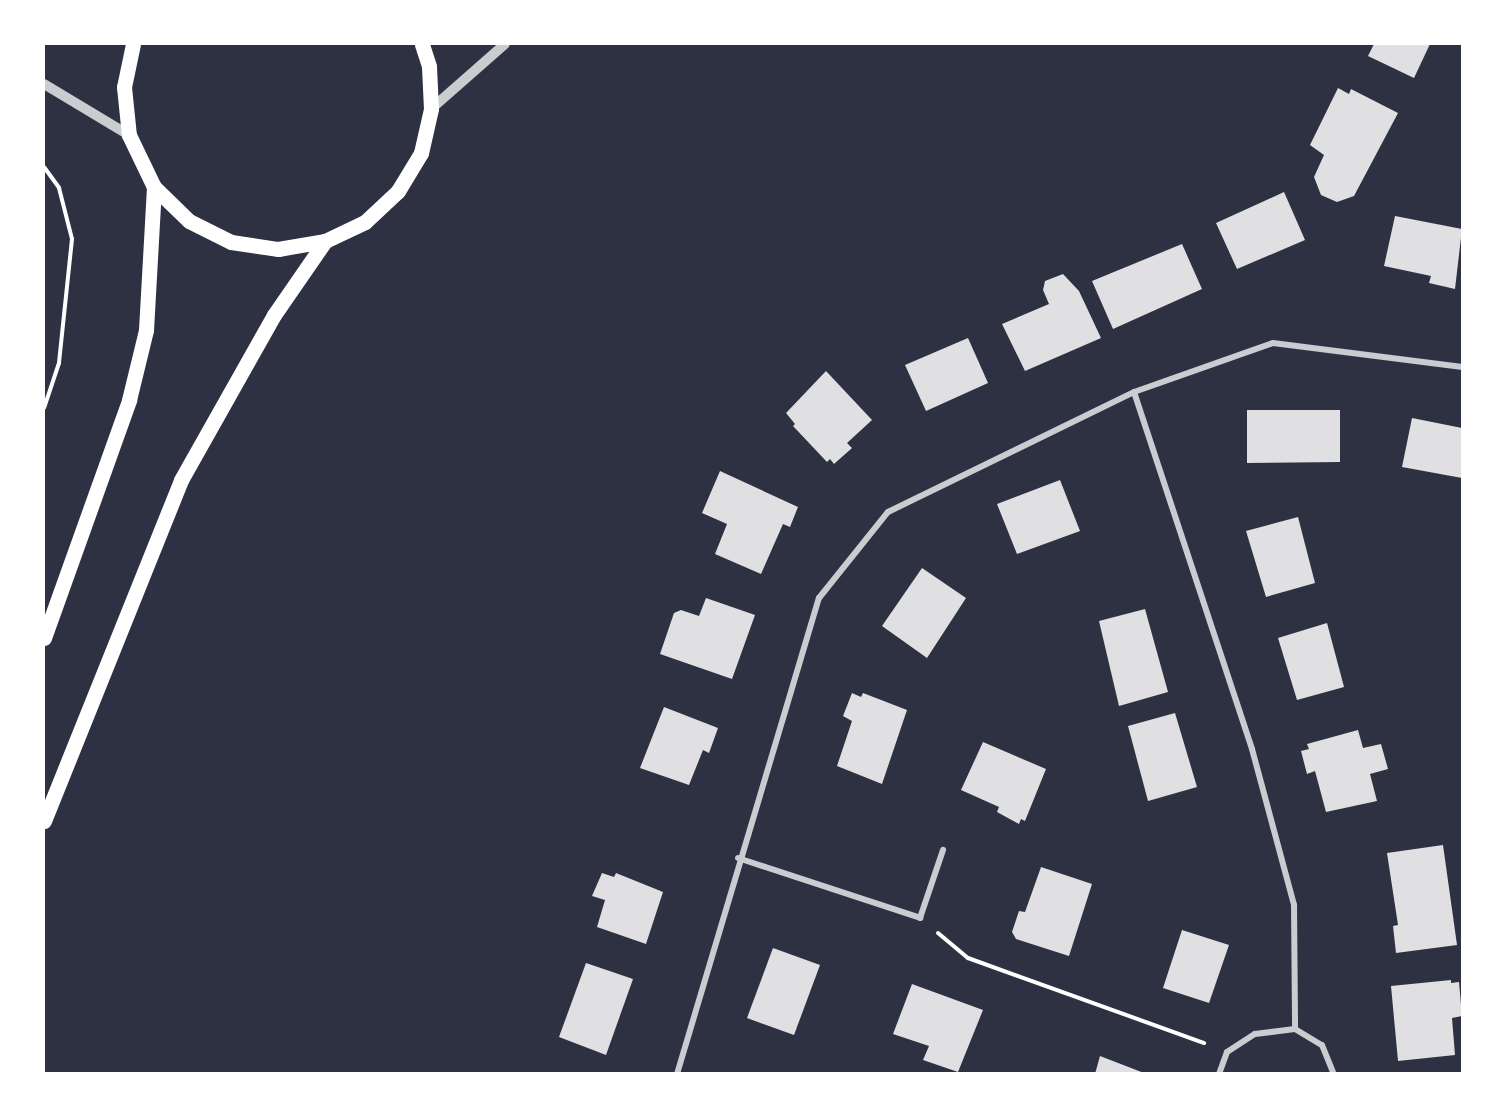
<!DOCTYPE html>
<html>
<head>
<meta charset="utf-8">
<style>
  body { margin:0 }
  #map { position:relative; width:1506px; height:1117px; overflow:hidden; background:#2d3142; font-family:Inter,sans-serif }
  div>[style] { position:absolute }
  .building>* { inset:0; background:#e0e0e3 }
  .path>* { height:4px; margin:-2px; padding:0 2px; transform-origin:2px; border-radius:2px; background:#fff }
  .minor>* { height:6px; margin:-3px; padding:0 3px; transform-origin:3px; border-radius:3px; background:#caccd0 }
  .tertiary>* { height:10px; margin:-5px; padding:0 5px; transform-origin:5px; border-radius:5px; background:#caccd0 }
  .primary>* { height:15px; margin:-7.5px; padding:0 7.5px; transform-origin:7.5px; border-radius:7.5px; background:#fff }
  span { translate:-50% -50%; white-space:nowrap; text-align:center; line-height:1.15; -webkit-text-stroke:6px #fff; paint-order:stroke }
  .frame { position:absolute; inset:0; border:45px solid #fff; pointer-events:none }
</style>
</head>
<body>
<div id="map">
  <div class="building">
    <i style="clip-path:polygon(1374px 44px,1430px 44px,1414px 78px,1368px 56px)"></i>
    <i style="clip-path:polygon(1338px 88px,1349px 94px,1351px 89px,1398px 113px,1354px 196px,1337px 202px,1321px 195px,1314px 177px,1324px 155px,1310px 145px)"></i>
    <i style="clip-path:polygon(1284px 192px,1305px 240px,1237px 269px,1216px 223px)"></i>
    <i style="clip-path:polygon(1395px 216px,1462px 229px,1455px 289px,1429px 283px,1431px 276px,1384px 266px)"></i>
    <i style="clip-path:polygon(1182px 244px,1202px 289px,1113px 329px,1092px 281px)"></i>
    <i style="clip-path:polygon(1063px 274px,1079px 291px,1101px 338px,1025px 371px,1002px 324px,1049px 304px,1043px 290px,1045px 281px)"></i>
    <i style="clip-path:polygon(968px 338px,988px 383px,926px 411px,905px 365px)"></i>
    <i style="clip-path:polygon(826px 371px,872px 420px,847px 443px,852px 448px,834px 464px,830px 459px,827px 462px,793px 426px,795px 424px,786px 413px)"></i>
    <i style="clip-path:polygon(1247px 410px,1340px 410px,1340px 462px,1247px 463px)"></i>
    <i style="clip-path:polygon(1412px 418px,1462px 428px,1462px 478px,1402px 467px)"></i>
    <i style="clip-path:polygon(720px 471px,798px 507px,790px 527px,783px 524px,761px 574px,715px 554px,727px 524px,702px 513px)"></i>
    <i style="clip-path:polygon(1060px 480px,1080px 531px,1017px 554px,997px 504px)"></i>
    <i style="clip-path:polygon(1298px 517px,1315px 583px,1266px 597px,1246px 531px)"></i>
    <i style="clip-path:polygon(922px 568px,966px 598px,927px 658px,882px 626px)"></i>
    <i style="clip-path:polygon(706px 598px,755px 615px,732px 679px,660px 654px,674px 613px,681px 610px,699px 616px)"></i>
    <i style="clip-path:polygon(1145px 609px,1168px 692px,1119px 706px,1099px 621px)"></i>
    <i style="clip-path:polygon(1327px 623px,1344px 687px,1297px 700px,1278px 638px)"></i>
    <i style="clip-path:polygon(852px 693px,861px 697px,863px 693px,907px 710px,882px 784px,837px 766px,852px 721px,843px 716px)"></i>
    <i style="clip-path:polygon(664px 707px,718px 728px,709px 753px,703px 750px,689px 785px,640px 768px)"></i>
    <i style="clip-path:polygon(1175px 713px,1197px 787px,1148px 801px,1128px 726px)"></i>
    <i style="clip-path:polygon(1358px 730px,1363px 748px,1381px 744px,1388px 769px,1370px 774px,1377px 801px,1326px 812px,1315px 771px,1307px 774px,1301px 751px,1309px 749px,1307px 744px)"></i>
    <i style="clip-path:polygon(983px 742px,1046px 769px,1025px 821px,1021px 819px,1019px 824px,997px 812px,999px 807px,961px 790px)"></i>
    <i style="clip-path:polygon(1443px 845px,1457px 945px,1396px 953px,1393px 926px,1398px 925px,1387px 853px)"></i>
    <i style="clip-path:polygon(1041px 867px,1092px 884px,1069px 956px,1016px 939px,1012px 932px,1019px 911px,1025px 912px)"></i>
    <i style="clip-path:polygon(602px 873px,614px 877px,616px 873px,663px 892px,646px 944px,597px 927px,605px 900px,592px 896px)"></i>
    <i style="clip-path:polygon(1182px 930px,1229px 945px,1209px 1003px,1163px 988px)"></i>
    <i style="clip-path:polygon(773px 948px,820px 965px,794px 1035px,747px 1018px)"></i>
    <i style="clip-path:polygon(586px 963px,633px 979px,606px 1055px,559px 1037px)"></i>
    <i style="clip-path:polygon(1451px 980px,1451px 983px,1459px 982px,1462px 1016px,1452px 1018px,1455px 1055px,1398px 1061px,1391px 986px)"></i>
    <i style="clip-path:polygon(912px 984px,983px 1010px,958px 1072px,923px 1060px,929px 1046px,893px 1034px)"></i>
    <i style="clip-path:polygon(1100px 1056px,1144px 1073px,1144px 1074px,1095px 1074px)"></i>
  </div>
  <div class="path">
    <i style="left:44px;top:167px;width:26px;rotate:54deg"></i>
    <i style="left:59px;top:188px;width:53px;rotate:75.7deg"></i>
    <i style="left:72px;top:239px;width:125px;rotate:96deg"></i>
    <i style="left:59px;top:363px;width:47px;rotate:108.4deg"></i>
    <i style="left:938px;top:933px;width:39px;rotate:40deg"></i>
    <i style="left:968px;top:958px;width:251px;rotate:19.8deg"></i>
  </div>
  <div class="minor">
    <i style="left:1134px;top:392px;width:376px;rotate:71.7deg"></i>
    <i style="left:1252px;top:749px;width:162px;rotate:74.9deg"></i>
    <i style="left:1294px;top:905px;width:124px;rotate:89.5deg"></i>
    <i style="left:738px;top:858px;width:192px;rotate:18.2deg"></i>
    <i style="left:920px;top:918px;width:72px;rotate:-71.3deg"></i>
    <i style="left:677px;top:1074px;width:497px;rotate:-73.4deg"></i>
    <i style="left:819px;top:598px;width:110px;rotate:-51.3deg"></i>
    <i style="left:888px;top:512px;width:274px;rotate:-26deg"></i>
    <i style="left:1134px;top:392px;width:147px;rotate:-19.4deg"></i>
    <i style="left:1273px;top:343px;width:191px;rotate:7.2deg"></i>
    <i style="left:1219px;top:1074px;width:23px;rotate:-70deg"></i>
    <i style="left:1227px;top:1052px;width:33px;rotate:-33deg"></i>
    <i style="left:1255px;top:1034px;width:40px;rotate:-7.1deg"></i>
    <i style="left:1295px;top:1029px;width:31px;rotate:31deg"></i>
    <i style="left:1322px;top:1045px;width:31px;rotate:68deg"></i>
  </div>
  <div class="tertiary">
    <i style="left:44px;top:84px;width:99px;rotate:31deg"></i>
    <i style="left:431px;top:109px;width:98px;rotate:-41.3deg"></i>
  </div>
  <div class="primary">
    <i style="left:133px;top:44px;width:44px;rotate:101.8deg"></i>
    <i style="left:124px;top:87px;width:48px;rotate:84.1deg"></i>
    <i style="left:129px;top:135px;width:58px;rotate:64.3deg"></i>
    <i style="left:154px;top:187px;width:49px;rotate:44.2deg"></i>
    <i style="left:189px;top:221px;width:47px;rotate:26.6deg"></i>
    <i style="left:231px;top:242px;width:48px;rotate:8.5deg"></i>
    <i style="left:278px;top:249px;width:48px;rotate:-9.7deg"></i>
    <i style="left:325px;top:241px;width:44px;rotate:-25.4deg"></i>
    <i style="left:365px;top:222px;width:45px;rotate:-43.2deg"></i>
    <i style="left:398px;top:191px;width:44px;rotate:-58.8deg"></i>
    <i style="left:421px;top:153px;width:45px;rotate:-77.2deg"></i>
    <i style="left:431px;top:109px;width:43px;rotate:-92.7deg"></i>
    <i style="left:429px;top:66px;width:23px;rotate:-108deg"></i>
    <i style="left:44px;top:638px;width:253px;rotate:-70.3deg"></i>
    <i style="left:129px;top:400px;width:72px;rotate:-76.3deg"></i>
    <i style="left:146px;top:330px;width:143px;rotate:-86.8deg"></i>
    <i style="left:44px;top:821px;width:367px;rotate:-68.1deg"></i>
    <i style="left:181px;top:480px;width:189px;rotate:-60.6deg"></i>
    <i style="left:274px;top:315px;width:90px;rotate:-55.4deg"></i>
  </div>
  <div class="frame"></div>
</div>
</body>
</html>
